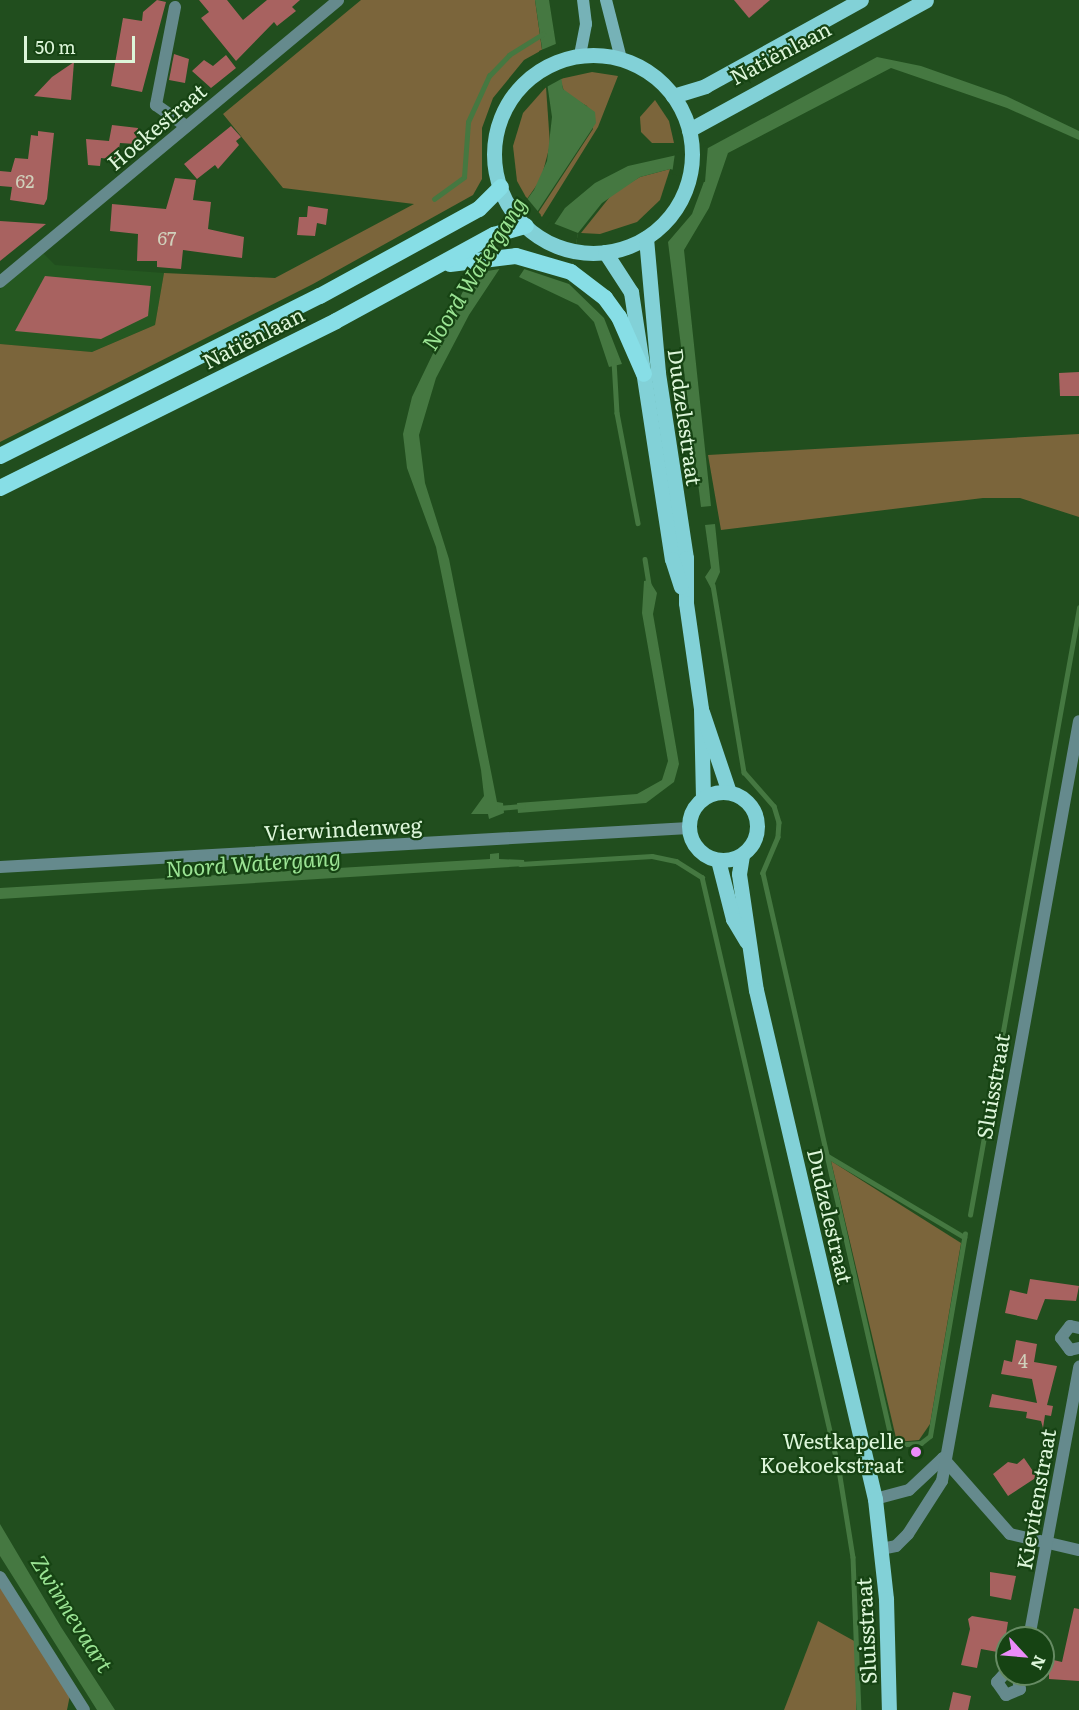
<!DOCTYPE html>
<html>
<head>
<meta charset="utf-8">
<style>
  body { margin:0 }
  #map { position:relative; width:1079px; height:1710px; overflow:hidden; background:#214e1e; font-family:Literata,serif }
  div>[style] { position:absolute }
  .built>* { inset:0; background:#255821 }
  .green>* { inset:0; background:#7b653b }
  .water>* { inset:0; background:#457841 }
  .pier>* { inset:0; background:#214e1e }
  .stream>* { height:4.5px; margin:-2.25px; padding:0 2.25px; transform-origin:2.25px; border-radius:2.25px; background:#457841 }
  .building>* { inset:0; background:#a86260 }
  .minor>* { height:12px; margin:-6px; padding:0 6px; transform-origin:6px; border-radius:6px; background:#658a8d }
  .tertiary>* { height:12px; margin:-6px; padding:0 6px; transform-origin:6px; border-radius:6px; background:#658a8d }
  .secondary>* { height:12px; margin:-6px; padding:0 6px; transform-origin:6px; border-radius:6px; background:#76b2b7 }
  .primary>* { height:15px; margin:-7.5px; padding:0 7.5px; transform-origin:7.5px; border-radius:7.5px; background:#82d1d7 }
  .primary>.ring { margin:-7.5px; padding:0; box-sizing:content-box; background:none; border:15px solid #82d1d7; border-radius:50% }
  .trunk>* { height:16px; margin:-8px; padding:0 8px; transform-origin:8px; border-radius:8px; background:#87dee6 }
  .dots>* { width:16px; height:16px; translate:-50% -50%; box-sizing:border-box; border:3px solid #164313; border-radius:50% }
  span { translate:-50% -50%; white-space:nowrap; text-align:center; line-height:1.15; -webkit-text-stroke:4.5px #164313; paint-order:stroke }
  .number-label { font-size:18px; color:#d0d1bc }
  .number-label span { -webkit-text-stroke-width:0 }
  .street-label { font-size:21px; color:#ddf6da }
  .poi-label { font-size:21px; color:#ddf6da }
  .right { translate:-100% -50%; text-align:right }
  .water-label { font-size:22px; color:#9ae393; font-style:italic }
  .north { position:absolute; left:995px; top:1626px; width:60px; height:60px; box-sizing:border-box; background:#164313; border:2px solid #668b63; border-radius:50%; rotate:116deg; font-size:16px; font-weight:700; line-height:24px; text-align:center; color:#ddf6da }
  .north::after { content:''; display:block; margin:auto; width:21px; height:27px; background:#ec8cfa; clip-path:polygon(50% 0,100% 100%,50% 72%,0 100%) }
  .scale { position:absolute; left:24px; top:36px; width:111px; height:27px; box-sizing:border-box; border:3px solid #ddf6da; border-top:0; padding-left:8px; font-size:18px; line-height:21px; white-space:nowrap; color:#ddf6da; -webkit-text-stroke:4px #164313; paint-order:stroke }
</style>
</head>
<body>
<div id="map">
  <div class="built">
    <i style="clip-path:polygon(43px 253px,55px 265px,164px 273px,155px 325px,92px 352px,0 344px,0 289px)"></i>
  </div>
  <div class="green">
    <i style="clip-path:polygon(361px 0,535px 0,542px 50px,524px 60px,493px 98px,482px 128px,482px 179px,473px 195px,313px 284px,0 442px,0 344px,92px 352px,155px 325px,164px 273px,275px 278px,414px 204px,283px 188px,223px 114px)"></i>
    <i style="clip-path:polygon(592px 72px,618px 76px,598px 127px,542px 217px,538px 213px,593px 129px,587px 106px,565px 94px,560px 79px)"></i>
    <i style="clip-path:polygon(546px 87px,550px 145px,541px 179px,527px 199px,517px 181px,513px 146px,523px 113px)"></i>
    <i style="clip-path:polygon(655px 100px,669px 121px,674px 143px,652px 143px,641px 132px,640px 117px)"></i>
    <i style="clip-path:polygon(670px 169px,660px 200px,637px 222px,600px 234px,581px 233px,613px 193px,640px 177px)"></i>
    <i style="clip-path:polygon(1079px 434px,1079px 517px,1020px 498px,983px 498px,721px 530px,708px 455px)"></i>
    <i style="clip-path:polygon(831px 1161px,961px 1243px,930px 1424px,919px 1440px,897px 1442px)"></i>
    <i style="clip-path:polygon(0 1583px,70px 1695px,67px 1710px,0 1710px)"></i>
    <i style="clip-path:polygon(818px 1621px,856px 1642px,856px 1710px,784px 1710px)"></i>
  </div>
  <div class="water">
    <i style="clip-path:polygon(535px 0,549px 0,563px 89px,595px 112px,596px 123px,469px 315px,436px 378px,419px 435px,425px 483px,449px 559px,497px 802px,503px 803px,504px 813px,489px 819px,488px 814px,471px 814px,484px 796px,481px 770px,436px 547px,407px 468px,403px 434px,412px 397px,467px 283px,534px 190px,547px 161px,552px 117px)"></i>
    <i style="clip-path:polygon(877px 57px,921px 66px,1006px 96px,1079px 131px,1079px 140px,1007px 108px,891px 68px,728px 153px,709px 208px,684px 250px,711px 506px,701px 507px,668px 242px,692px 214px,705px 179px,670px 169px,640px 177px,602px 203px,578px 233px,569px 284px,604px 318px,622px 364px,609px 367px,594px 322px,578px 305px,519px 277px,565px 208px,595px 183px,628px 166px,708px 148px)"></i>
    <i style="clip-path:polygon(715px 524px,720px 572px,712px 590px,705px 577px,711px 568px,705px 525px)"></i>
    <i style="clip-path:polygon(649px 580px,657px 593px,653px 614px,679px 764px,674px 782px,646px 803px,518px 813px,517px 803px,637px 794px,662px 780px,668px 761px,642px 613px,644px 581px)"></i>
    <i style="clip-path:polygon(499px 853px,499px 859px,524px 860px,525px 866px,0 899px,0 888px,490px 859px,490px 854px)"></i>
    <i style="clip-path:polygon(0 1524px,61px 1627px,115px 1710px,97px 1710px,0 1556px)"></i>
  </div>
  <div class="pier">
    <i style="clip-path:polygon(558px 43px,563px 78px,543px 89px,539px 51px)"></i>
    <i style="clip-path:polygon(708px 145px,705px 182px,672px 174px,675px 153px)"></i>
    <i style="clip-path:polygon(526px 197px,541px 215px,505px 268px,470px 274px)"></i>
    <i style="clip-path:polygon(550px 222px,578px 233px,569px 284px,521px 268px)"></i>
  </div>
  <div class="stream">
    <i style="left:434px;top:199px;width:37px;rotate:-36deg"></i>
    <i style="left:464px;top:177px;width:55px;rotate:-85.8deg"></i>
    <i style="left:468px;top:122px;width:51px;rotate:-65.5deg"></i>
    <i style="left:489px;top:76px;width:29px;rotate:-46deg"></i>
    <i style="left:509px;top:55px;width:40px;rotate:-32deg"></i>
    <i style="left:614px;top:361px;width:52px;rotate:86.7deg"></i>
    <i style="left:617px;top:413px;width:112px;rotate:79.2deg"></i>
    <i style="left:645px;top:559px;width:26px;rotate:81deg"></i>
    <i style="left:713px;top:585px;width:190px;rotate:80.6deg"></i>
    <i style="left:744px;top:772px;width:45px;rotate:48.6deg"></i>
    <i style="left:774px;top:806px;width:17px;rotate:73deg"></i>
    <i style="left:779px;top:822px;width:15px;rotate:94deg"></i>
    <i style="left:778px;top:837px;width:39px;rotate:113deg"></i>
    <i style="left:763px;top:873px;width:587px;rotate:77.2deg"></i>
    <i style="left:893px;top:1445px;width:28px;rotate:-4deg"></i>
    <i style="left:921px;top:1443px;width:11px;rotate:-38deg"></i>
    <i style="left:930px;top:1436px;width:205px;rotate:-80.2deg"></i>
    <i style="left:499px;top:808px;width:24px;rotate:-5deg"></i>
    <i style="left:520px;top:864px;width:132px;rotate:-3.5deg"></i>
    <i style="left:652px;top:856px;width:25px;rotate:12deg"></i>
    <i style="left:676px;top:861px;width:31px;rotate:32deg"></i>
    <i style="left:702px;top:877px;width:609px;rotate:76.99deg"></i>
    <i style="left:839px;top:1470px;width:88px;rotate:80.9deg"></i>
    <i style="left:853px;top:1557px;width:153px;rotate:87.8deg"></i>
    <i style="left:826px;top:1155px;width:161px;rotate:30.7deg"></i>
    <i style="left:970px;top:1215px;width:617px;rotate:-79.82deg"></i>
  </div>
  <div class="building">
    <i style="clip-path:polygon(157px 0,166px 2px,142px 92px,111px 86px,123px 18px,142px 21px,143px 12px)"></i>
    <i style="clip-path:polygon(199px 0,227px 0,243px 20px,267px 0,300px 0,292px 7px,296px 11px,277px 26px,274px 22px,236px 61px,201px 18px,209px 12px)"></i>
    <i style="clip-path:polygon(734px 0,770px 0,749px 18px)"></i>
    <i style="clip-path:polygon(174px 54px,189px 59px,185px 83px,169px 80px)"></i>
    <i style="clip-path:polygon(226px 55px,236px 68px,211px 88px,192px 71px,204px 60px,213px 66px)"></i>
    <i style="clip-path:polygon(74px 62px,71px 100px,34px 96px,52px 77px)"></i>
    <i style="clip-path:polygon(112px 125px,138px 128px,136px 144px,120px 143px,117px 160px,101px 158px,100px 166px,88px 165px,86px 139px,109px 141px)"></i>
    <i style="clip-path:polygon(231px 126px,241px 137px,236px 141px,239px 145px,218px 169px,215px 165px,197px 179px,184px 164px)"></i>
    <i style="clip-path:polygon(38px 131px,54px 133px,47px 199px,44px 205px,10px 200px,12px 187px,0 186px,0 171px,11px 172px,15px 158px,28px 159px,31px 135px,38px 136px)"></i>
    <i style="clip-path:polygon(175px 178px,196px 180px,193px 200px,211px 202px,208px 229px,244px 237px,242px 258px,183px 250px,181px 269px,157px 267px,157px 261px,137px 261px,138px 234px,110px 231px,112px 204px,166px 209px)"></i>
    <i style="clip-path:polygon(308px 206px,328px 209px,326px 225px,317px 223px,315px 236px,297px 235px,299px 217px,307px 217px)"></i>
    <i style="clip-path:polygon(0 221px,46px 224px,0 261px)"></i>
    <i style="clip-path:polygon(45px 276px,151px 286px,148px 316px,101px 339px,15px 331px)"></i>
    <i style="clip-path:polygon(1079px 372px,1079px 396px,1060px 396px,1059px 373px)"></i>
    <i style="clip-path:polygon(1030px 1279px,1079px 1286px,1076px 1301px,1045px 1299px,1037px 1320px,1005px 1313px,1010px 1290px,1027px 1294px)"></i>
    <i style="clip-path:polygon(1016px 1340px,1037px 1344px,1034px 1362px,1057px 1366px,1047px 1405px,1053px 1406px,1051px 1416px,1045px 1415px,1043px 1428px,1041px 1421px,1026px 1418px,1027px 1412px,989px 1407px,992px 1394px,1037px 1403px,1032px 1379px,1001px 1374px,1004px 1360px,1012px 1362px)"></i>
    <i style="clip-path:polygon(1024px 1458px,1037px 1477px,1008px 1496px,993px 1474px,1008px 1462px,1017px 1464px)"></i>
    <i style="clip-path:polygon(990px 1572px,1016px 1576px,1011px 1600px,990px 1596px)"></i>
    <i style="clip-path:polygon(1074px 1608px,1079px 1609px,1079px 1681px,1049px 1679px,1049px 1659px,1062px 1662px)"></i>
    <i style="clip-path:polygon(972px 1616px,1008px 1622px,1003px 1653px,981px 1649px,977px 1668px,961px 1665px,970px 1629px,968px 1619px)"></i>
    <i style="clip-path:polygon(953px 1692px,971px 1696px,968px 1710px,949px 1710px)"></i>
  </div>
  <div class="minor">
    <i style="left:175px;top:7px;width:100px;rotate:101deg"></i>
    <i style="left:156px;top:105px;width:37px;rotate:35deg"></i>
    <i style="left:0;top:282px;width:440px;rotate:-39.8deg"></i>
    <i style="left:0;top:867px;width:690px;rotate:-3.24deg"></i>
    <i style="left:1079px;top:1328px;width:9px;rotate:-167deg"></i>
    <i style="left:1070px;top:1326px;width:15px;rotate:127deg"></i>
    <i style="left:1061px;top:1338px;width:15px;rotate:53deg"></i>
    <i style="left:1070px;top:1350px;width:9px;rotate:-13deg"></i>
    <i style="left:943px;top:1458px;width:101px;rotate:48.6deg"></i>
    <i style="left:1010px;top:1534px;width:71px;rotate:13.1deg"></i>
    <i style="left:0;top:1577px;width:157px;rotate:57.7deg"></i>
    <i style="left:1029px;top:1638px;width:276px;rotate:-79.5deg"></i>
    <i style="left:1007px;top:1671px;width:15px;rotate:132deg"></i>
    <i style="left:997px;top:1682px;width:16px;rotate:55deg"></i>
    <i style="left:1006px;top:1695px;width:15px;rotate:-23deg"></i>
    <i style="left:1020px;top:1689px;width:15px;rotate:-101deg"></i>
  </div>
  <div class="tertiary">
    <i style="left:875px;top:1499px;width:35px;rotate:-15deg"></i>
    <i style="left:909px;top:1490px;width:47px;rotate:-43.3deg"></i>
    <i style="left:881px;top:1549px;width:15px;rotate:-11deg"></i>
    <i style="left:896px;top:1546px;width:17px;rotate:-45deg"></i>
    <i style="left:908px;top:1534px;width:63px;rotate:-57.3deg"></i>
    <i style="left:942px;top:1481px;width:772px;rotate:-79.78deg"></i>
  </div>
  <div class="secondary">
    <i style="left:606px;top:0;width:61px;rotate:75.7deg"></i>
    <i style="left:580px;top:55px;width:32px;rotate:-79deg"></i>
    <i style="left:586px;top:24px;width:24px;rotate:-97deg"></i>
  </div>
  <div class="primary">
    <i class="ring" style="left:494px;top:55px;width:183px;height:183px"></i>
    <i style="left:673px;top:96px;width:34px;rotate:-17deg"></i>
    <i style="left:705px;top:86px;width:178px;rotate:-28.9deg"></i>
    <i style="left:689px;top:130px;width:270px;rotate:-28.7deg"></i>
    <i style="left:646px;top:238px;width:136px;rotate:84.9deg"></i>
    <i style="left:658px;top:373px;width:187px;rotate:81.4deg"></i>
    <i style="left:686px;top:558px;width:45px;rotate:90deg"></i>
    <i style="left:686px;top:603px;width:107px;rotate:81.9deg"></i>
    <i style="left:701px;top:709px;width:88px;rotate:88.7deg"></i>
    <i style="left:605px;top:252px;width:48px;rotate:57deg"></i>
    <i style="left:631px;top:292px;width:270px;rotate:81.3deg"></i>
    <i style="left:672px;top:559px;width:29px;rotate:72deg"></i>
    <i style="left:702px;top:712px;width:84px;rotate:71.4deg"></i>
    <i class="ring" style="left:689px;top:792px;width:53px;height:53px"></i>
    <i style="left:742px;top:855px;width:19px;rotate:99deg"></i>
    <i style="left:739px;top:874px;width:117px;rotate:81.7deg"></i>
    <i style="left:756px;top:990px;width:523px;rotate:76.84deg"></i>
    <i style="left:875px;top:1499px;width:101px;rotate:83.7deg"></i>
    <i style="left:886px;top:1599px;width:111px;rotate:88.5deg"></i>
    <i style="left:718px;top:860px;width:61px;rotate:75.7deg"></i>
    <i style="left:733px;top:919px;width:26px;rotate:59deg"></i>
  </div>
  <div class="trunk">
    <i style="left:450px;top:264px;width:66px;rotate:-6.9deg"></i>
    <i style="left:516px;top:256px;width:57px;rotate:16.2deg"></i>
    <i style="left:571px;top:272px;width:43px;rotate:37.4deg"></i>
    <i style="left:605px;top:298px;width:24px;rotate:54deg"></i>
    <i style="left:619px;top:317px;width:62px;rotate:66.3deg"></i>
    <i style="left:0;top:456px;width:358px;rotate:-26.6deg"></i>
    <i style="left:320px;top:296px;width:181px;rotate:-28.7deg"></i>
    <i style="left:479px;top:209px;width:31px;rotate:-45deg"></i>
    <i style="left:0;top:488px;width:375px;rotate:-26.4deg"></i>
    <i style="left:336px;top:321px;width:180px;rotate:-28.6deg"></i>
    <i style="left:494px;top:235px;width:33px;rotate:-16deg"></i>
  </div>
  <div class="dots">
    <i style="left:916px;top:1452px;background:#ec8cfa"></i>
  </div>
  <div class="number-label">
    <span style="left:25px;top:181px">62</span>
    <span style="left:167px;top:238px">67</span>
    <span style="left:1023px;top:1361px">4</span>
  </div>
  <div class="street-label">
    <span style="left:780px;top:52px;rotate:-28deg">Natiënlaan</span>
    <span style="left:156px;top:126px;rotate:-40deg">Hoekestraat</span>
    <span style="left:253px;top:337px;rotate:-27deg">Natiënlaan</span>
    <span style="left:686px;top:417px;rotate:82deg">Dudzelestraat</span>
    <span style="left:343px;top:828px;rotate:-3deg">Vierwindenweg</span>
    <span style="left:992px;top:1086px;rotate:-80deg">Sluisstraat</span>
    <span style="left:831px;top:1216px;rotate:77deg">Dudzelestraat</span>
    <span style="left:1035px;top:1499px;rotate:-80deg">Kievitenstraat</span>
    <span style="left:865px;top:1631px;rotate:-93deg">Sluisstraat</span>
  </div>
  <div class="poi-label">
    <span class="right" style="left:904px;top:1452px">Westkapelle<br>Koekoekstraat</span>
  </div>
  <div class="water-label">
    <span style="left:473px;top:273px;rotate:-58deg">Noord Watergang</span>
    <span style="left:253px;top:862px;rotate:-4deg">Noord Watergang</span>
    <span style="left:73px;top:1613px;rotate:58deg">Zwinnevaart</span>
  </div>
  <div class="north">N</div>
  <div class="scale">50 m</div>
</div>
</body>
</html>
